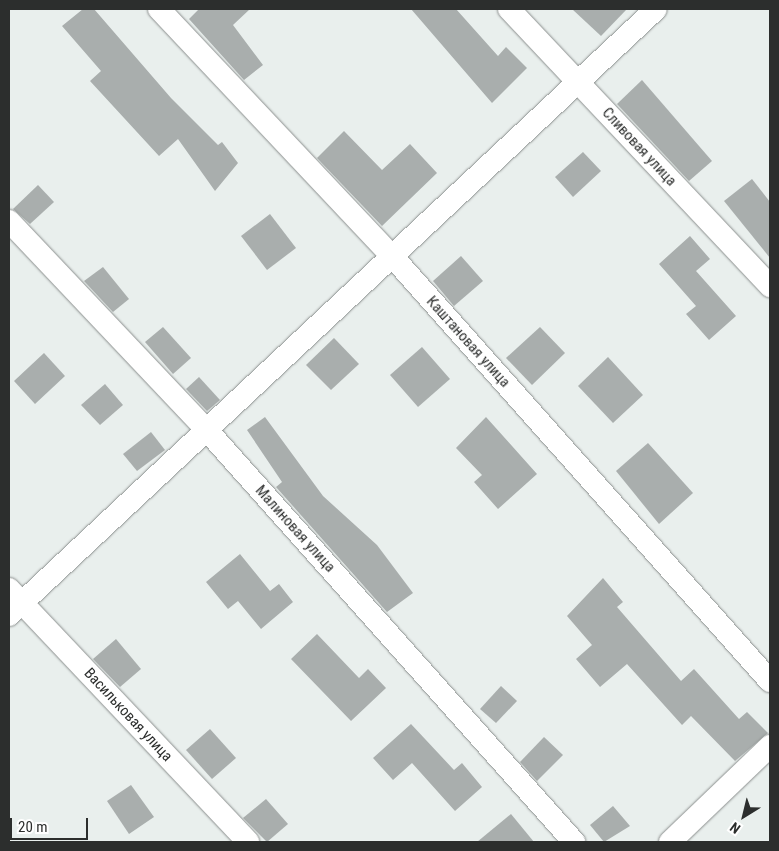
<!DOCTYPE html>
<html>
<head>
<meta charset="utf-8">
<style>
  body { margin:0 }
  #map { position:relative; width:779px; height:851px; overflow:hidden; background:#e9efed; font-family:"Roboto Condensed",sans-serif }
  div>[style] { position:absolute }
  .building>* { inset:0; background:#a9aead }
  .roads { filter:drop-shadow(0 0 1px #8b8f8e) drop-shadow(0 0 1px #8b8f8e) }
  .minor>* { height:22px; margin:-11px; padding:0 11px; transform-origin:11px; border-radius:11px; background:#fff }
  span { translate:-50% -50%; white-space:nowrap; text-align:center; line-height:1.15; -webkit-text-stroke:5px #fff; paint-order:stroke }
  .street-label { font-size:15px; color:#2c2e2d }
  .frame { position:absolute; inset:0; border:10px solid #2c2e2d; pointer-events:none }
  .north { position:absolute; left:719px; top:791px; width:50px; height:50px; -webkit-text-stroke:4px #fff; paint-order:stroke; rotate:216deg; font-size:14px; font-weight:700; line-height:20px; text-align:center; color:#2c2e2d }
  .north::after { content:''; display:block; margin:auto; width:18px; height:22px; background:#2c2e2d; clip-path:polygon(50% 0,100% 100%,50% 72%,0 100%) }
  .scale { position:absolute; left:10px; top:818px; width:78px; height:22px; box-sizing:border-box; border:2px solid #2c2e2d; border-top:0; padding-left:6px; font-size:15px; line-height:18px; white-space:nowrap; color:#2c2e2d; -webkit-text-stroke:4px #fff; paint-order:stroke }
</style>
</head>
<body>
<div id="map">
  <div class="building">
    <i style="clip-path:polygon(83px 9px,94px 9px,171px 98px,218px 145px,222px 142px,238px 163px,215px 191px,178px 139px,159px 156px,90px 81px,101px 71px,62px 26px)"></i>
    <i style="clip-path:polygon(199px 9px,250px 9px,233px 25px,263px 65px,244px 80px,189px 19px)"></i>
    <i style="clip-path:polygon(411px 9px,456px 9px,498px 56px,506px 47px,527px 68px,492px 103px)"></i>
    <i style="clip-path:polygon(572px 9px,627px 9px,601px 36px)"></i>
    <i style="clip-path:polygon(642px 80px,712px 161px,689px 181px,617px 104px)"></i>
    <i style="clip-path:polygon(344px 131px,382px 170px,410px 144px,437px 173px,382px 226px,317px 158px)"></i>
    <i style="clip-path:polygon(583px 152px,601px 171px,573px 197px,555px 177px)"></i>
    <i style="clip-path:polygon(752px 179px,770px 202px,770px 258px,724px 201px)"></i>
    <i style="clip-path:polygon(38px 185px,54px 202px,30px 224px,13px 209px)"></i>
    <i style="clip-path:polygon(270px 214px,296px 248px,267px 270px,241px 236px)"></i>
    <i style="clip-path:polygon(690px 236px,710px 259px,696px 271px,736px 316px,709px 340px,686px 314px,696px 306px,659px 264px)"></i>
    <i style="clip-path:polygon(461px 256px,483px 281px,454px 306px,433px 281px)"></i>
    <i style="clip-path:polygon(103px 267px,129px 299px,113px 312px,84px 281px)"></i>
    <i style="clip-path:polygon(163px 327px,191px 358px,173px 374px,145px 342px)"></i>
    <i style="clip-path:polygon(540px 327px,565px 353px,532px 385px,506px 358px)"></i>
    <i style="clip-path:polygon(334px 338px,359px 364px,331px 390px,306px 365px)"></i>
    <i style="clip-path:polygon(422px 347px,450px 379px,418px 407px,390px 375px)"></i>
    <i style="clip-path:polygon(44px 353px,65px 376px,35px 404px,14px 381px)"></i>
    <i style="clip-path:polygon(608px 357px,643px 395px,613px 423px,578px 386px)"></i>
    <i style="clip-path:polygon(199px 377px,220px 400px,207px 411px,186px 389px)"></i>
    <i style="clip-path:polygon(105px 384px,123px 405px,100px 425px,81px 405px)"></i>
    <i style="clip-path:polygon(265px 417px,323px 496px,377px 545px,413px 593px,387px 612px,276px 487px,282px 482px,247px 430px)"></i>
    <i style="clip-path:polygon(486px 417px,537px 474px,498px 509px,474px 482px,482px 475px,456px 448px)"></i>
    <i style="clip-path:polygon(151px 432px,165px 450px,137px 471px,123px 454px)"></i>
    <i style="clip-path:polygon(648px 443px,693px 493px,659px 524px,616px 471px)"></i>
    <i style="clip-path:polygon(240px 554px,270px 591px,279px 584px,293px 602px,261px 629px,238px 601px,228px 609px,206px 582px)"></i>
    <i style="clip-path:polygon(603px 578px,623px 602px,617px 607px,681px 681px,694px 669px,739px 719px,747px 712px,768px 733px,735px 761px,691px 716px,682px 725px,627px 664px,600px 687px,576px 659px,592px 645px,567px 616px)"></i>
    <i style="clip-path:polygon(317px 634px,359px 678px,368px 669px,386px 688px,351px 721px,291px 659px)"></i>
    <i style="clip-path:polygon(116px 639px,141px 669px,120px 687px,93px 659px)"></i>
    <i style="clip-path:polygon(501px 686px,517px 701px,496px 723px,480px 709px)"></i>
    <i style="clip-path:polygon(411px 724px,454px 770px,462px 763px,482px 787px,455px 811px,412px 763px,393px 780px,373px 758px)"></i>
    <i style="clip-path:polygon(210px 729px,236px 758px,212px 779px,186px 750px)"></i>
    <i style="clip-path:polygon(544px 737px,563px 755px,537px 781px,520px 762px)"></i>
    <i style="clip-path:polygon(131px 785px,154px 817px,129px 834px,107px 801px)"></i>
    <i style="clip-path:polygon(266px 799px,288px 824px,267px 842px,243px 818px)"></i>
    <i style="clip-path:polygon(613px 806px,630px 826px,604px 842px,590px 825px)"></i>
    <i style="clip-path:polygon(511px 814px,534px 842px,477px 842px)"></i>
  </div>
  <div class="roads">
    <div class="minor">
      <i style="left:159px;top:9px;width:340px;rotate:46.7deg"></i>
      <i style="left:392px;top:256px;width:569px;rotate:48.35deg"></i>
      <i style="left:509px;top:9px;width:381px;rotate:46.7deg"></i>
      <i style="left:9px;top:221px;width:285px;rotate:46.6deg"></i>
      <i style="left:205px;top:428px;width:555px;rotate:48.29deg"></i>
      <i style="left:9px;top:589px;width:348px;rotate:46.6deg"></i>
      <i style="left:9px;top:615px;width:886px;rotate:-43.13deg"></i>
      <i style="left:670px;top:842px;width:139px;rotate:-43.8deg"></i>
    </div>
  </div>
  <div class="street-label">
    <span style="left:639px;top:147px;rotate:47deg">Сливовая улица</span>
    <span style="left:468px;top:342px;rotate:48deg">Каштановая улица</span>
    <span style="left:295px;top:529px;rotate:48deg">Малиновая улица</span>
    <span style="left:128px;top:715px;rotate:47deg">Васильковая улица</span>
  </div>
  <div class="frame"></div>
  <div class="north">N</div>
  <div class="scale">20 m</div>
</div>
</body>
</html>
